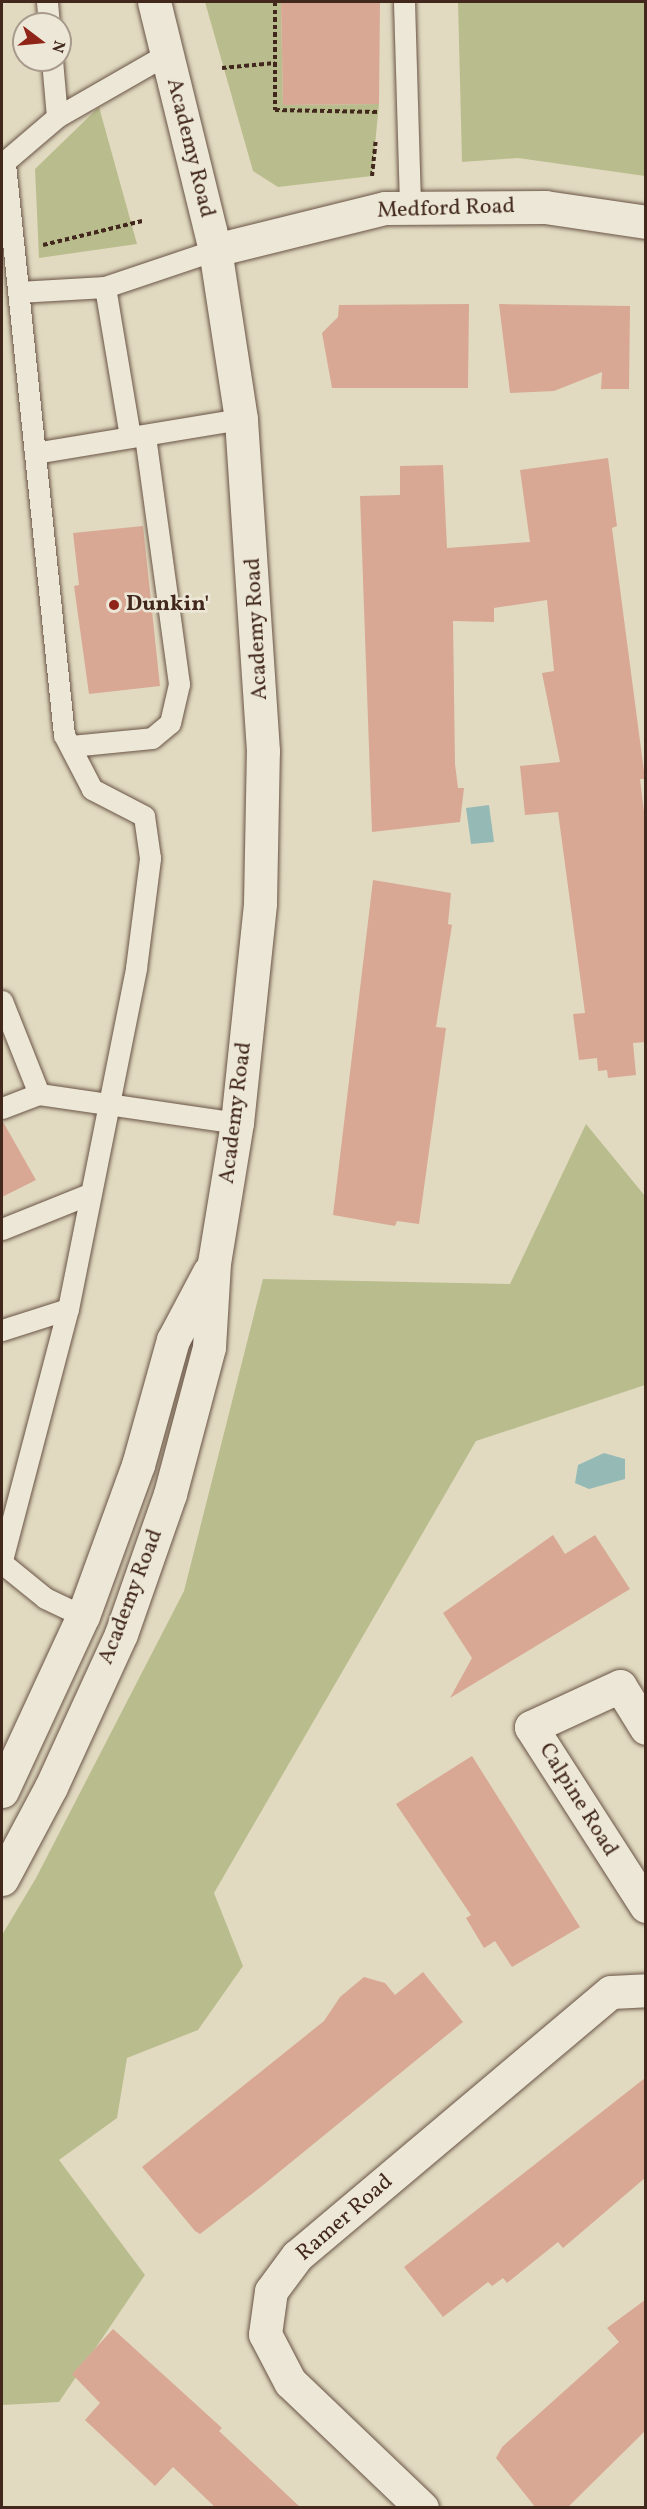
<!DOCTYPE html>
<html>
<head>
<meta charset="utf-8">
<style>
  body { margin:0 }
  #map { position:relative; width:647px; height:2509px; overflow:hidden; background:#e1dac0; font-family:Vollkorn,serif }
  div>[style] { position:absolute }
  .green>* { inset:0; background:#b9bd8d }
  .water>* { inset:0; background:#95bab6 }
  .building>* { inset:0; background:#d8a894 }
  .path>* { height:4px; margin-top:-2px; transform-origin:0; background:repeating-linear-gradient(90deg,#42271d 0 4.5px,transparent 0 7.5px) }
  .roads { filter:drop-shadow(0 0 2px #6a5446) drop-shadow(0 0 2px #6a5446) }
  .lane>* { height:21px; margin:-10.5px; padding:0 10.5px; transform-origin:10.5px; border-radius:10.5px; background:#ece7d6 }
  .street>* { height:33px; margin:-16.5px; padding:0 16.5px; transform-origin:16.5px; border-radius:16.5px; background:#ece7d6 }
  .secondary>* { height:33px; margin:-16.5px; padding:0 16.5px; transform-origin:16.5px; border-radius:16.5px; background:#ece7d6 }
  .dots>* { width:16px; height:16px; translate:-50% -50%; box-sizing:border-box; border:3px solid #ece7d6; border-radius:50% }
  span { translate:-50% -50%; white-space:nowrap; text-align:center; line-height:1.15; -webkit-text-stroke:5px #ece7d6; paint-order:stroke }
  .street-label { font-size:22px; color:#42271d }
  .poi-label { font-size:22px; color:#42271d; font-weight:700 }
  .left { translate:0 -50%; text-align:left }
  .frame { position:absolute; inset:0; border:3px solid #42271d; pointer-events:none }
  .north { position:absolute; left:12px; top:12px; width:60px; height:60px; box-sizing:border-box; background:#ece7d6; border:2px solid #a89a8c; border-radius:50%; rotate:106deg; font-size:16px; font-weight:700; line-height:24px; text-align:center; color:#42271d }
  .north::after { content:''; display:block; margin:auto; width:21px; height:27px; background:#8f2418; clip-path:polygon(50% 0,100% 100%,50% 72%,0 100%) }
</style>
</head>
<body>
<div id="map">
  <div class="green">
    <i style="clip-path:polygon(205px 2px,281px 2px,283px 105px,379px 104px,372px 176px,278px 187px,253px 171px)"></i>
    <i style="clip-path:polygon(458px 2px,645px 2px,645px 176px,518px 158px,462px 162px)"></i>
    <i style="clip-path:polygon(99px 107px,137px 244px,39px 258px,35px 169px)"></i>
    <i style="clip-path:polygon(586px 1124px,645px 1196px,645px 1385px,476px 1441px,214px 1893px,243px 1966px,198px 2030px,127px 2058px,117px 2118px,59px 2160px,145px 2275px,59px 2402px,2px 2405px,2px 1935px,36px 1878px,184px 1591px,263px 1279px,510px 1284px)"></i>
  </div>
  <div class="water">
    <i style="clip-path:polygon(489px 805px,494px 842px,471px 844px,466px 808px)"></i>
    <i style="clip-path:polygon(604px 1453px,625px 1459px,625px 1479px,589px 1489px,575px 1483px,578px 1465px)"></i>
  </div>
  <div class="building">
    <i style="clip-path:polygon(281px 2px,380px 2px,379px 104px,283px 105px)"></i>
    <i style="clip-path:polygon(469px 304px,468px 388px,332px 388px,322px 333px,338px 317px,339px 305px)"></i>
    <i style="clip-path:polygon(499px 304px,630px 306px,629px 389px,601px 389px,602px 372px,554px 391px,510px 393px)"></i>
    <i style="clip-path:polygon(608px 458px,617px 526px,612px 528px,645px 779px,640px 779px,645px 820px,645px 1042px,633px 1043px,636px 1075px,608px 1078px,607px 1070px,598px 1071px,597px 1058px,579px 1060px,573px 1014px,585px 1013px,558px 812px,525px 815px,520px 766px,560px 762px,542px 673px,554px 671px,547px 600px,494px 608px,494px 622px,453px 621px,455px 764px,458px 788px,464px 788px,460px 822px,372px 832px,360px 496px,400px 495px,400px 466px,443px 465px,447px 548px,530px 542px,520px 470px)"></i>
    <i style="clip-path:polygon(143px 526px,160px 686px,89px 694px,74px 586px,79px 585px,73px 533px)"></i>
    <i style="clip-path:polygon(373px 880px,451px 893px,448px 924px,452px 925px,436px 1027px,446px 1028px,419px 1224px,397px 1221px,395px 1226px,333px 1215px)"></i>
    <i style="clip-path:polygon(2px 1120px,36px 1180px,2px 1197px)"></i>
    <i style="clip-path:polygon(553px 1535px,565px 1554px,595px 1535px,630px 1589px,450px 1698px,472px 1658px,443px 1613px)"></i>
    <i style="clip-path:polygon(472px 1756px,580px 1927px,512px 1967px,495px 1941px,484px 1948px,466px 1918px,471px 1915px,396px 1804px)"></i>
    <i style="clip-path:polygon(423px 1972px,463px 2022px,262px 2186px,200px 2234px,195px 2231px,142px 2167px,324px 2021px,340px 1997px,364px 1977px,385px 1983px,395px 1995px)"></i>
    <i style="clip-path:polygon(645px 2078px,645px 2178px,563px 2248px,558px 2242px,507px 2283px,503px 2278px,492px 2286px,488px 2282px,443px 2317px,404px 2267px)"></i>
    <i style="clip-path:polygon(645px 2300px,645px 2431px,567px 2508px,536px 2508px,496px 2458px,502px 2447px,619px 2342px,607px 2328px)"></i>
    <i style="clip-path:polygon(113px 2329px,222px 2428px,219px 2431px,301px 2508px,216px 2508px,173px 2467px,155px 2486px,85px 2420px,100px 2403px,72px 2374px)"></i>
  </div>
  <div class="path">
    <i style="left:275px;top:2px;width:108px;rotate:90deg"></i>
    <i style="left:275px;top:110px;width:104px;rotate:1.1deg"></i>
    <i style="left:222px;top:68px;width:53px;rotate:-5.4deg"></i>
    <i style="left:372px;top:176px;width:37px;rotate:-84deg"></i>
    <i style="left:43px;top:245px;width:102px;rotate:-13.6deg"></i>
  </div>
  <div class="roads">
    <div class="lane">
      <i style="left:47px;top:2px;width:22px;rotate:85deg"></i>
      <i style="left:404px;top:2px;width:205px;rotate:88.3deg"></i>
      <i style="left:57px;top:117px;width:127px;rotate:-29.8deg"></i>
      <i style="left:2px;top:164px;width:72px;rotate:-40.5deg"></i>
      <i style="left:57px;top:117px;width:57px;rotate:-95deg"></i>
      <i style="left:105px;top:287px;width:152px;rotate:80.5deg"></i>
      <i style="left:18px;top:292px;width:87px;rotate:-3.3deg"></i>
      <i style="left:105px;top:287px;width:116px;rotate:-18.6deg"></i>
      <i style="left:35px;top:453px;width:209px;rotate:-9.4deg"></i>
      <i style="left:71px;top:746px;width:81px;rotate:-5.6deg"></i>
      <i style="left:152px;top:738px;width:23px;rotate:-40deg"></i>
      <i style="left:170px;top:723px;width:40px;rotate:-77deg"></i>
      <i style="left:179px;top:684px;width:251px;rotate:-97.8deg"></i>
      <i style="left:2px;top:1001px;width:100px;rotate:68.3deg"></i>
      <i style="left:39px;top:1094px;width:200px;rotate:8.3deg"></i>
      <i style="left:2px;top:1108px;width:40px;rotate:-21deg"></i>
      <i style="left:2px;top:1229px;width:94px;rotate:-21.9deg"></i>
      <i style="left:2px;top:1330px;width:69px;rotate:-17.7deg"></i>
      <i style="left:2px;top:1560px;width:260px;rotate:-75.3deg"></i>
      <i style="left:68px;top:1309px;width:348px;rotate:-78.7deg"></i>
      <i style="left:136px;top:968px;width:111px;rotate:-82.7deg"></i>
      <i style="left:150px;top:858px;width:42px;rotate:-98.1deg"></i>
      <i style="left:144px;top:816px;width:59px;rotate:-152.6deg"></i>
      <i style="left:92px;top:789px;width:61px;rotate:-117.4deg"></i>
      <i style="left:64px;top:735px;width:574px;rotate:-95.9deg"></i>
      <i style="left:2px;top:1563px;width:55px;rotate:39.1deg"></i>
      <i style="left:45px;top:1598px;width:42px;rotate:25.3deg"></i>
    </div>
    <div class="street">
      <i style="left:215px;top:250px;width:175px;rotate:-13.9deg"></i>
      <i style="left:385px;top:208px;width:160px;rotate:-0.4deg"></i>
      <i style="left:545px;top:207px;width:102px;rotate:8.4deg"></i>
      <i style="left:646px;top:1728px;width:49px;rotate:-121.8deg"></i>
      <i style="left:620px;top:1686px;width:98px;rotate:155.3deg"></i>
      <i style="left:531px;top:1727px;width:213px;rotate:57.3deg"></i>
      <i style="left:422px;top:2508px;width:182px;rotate:-136.3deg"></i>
      <i style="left:290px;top:2382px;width:54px;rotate:-117.5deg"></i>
      <i style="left:265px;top:2334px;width:43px;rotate:-82.1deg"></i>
      <i style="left:271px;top:2291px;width:44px;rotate:-53.4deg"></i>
      <i style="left:297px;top:2256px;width:410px;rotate:-40.1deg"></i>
      <i style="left:611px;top:1992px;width:35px;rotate:-3deg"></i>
    </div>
    <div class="secondary">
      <i style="left:2px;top:1791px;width:193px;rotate:-65.2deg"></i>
      <i style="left:83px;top:1616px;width:161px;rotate:-70deg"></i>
      <i style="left:138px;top:1465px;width:130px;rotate:-74.4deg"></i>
      <i style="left:173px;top:1340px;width:77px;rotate:-62.1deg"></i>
      <i style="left:2px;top:1879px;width:104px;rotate:-62deg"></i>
      <i style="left:51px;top:1787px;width:168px;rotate:-65.4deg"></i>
      <i style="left:121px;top:1634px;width:148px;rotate:-70.7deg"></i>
      <i style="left:170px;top:1494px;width:152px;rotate:-75.1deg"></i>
      <i style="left:209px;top:1347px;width:84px;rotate:-86.6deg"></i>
      <i style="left:214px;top:1263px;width:142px;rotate:-80.7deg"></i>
      <i style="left:237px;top:1123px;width:221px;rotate:-84deg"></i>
      <i style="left:260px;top:903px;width:152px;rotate:-88.9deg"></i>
      <i style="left:263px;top:751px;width:333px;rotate:-93.8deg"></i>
      <i style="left:241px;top:419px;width:171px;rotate:-98.7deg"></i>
      <i style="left:215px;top:250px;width:255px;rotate:-103.8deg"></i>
    </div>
  </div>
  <div class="dots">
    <i style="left:114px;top:605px;background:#8f2418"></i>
  </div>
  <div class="street-label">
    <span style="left:190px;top:148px;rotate:76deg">Academy Road</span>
    <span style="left:446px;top:209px;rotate:-2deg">Medford Road</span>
    <span style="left:257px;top:629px;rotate:-93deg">Academy Road</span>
    <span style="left:236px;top:1113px;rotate:-83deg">Academy Road</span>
    <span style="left:131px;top:1597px;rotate:-69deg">Academy Road</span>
    <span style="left:578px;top:1800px;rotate:58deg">Calpine Road</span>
    <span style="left:345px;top:2218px;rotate:-41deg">Ramer Road</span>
  </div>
  <div class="poi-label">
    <span class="left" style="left:126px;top:605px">Dunkin'</span>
  </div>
  <div class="frame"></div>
  <div class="north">N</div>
</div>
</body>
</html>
